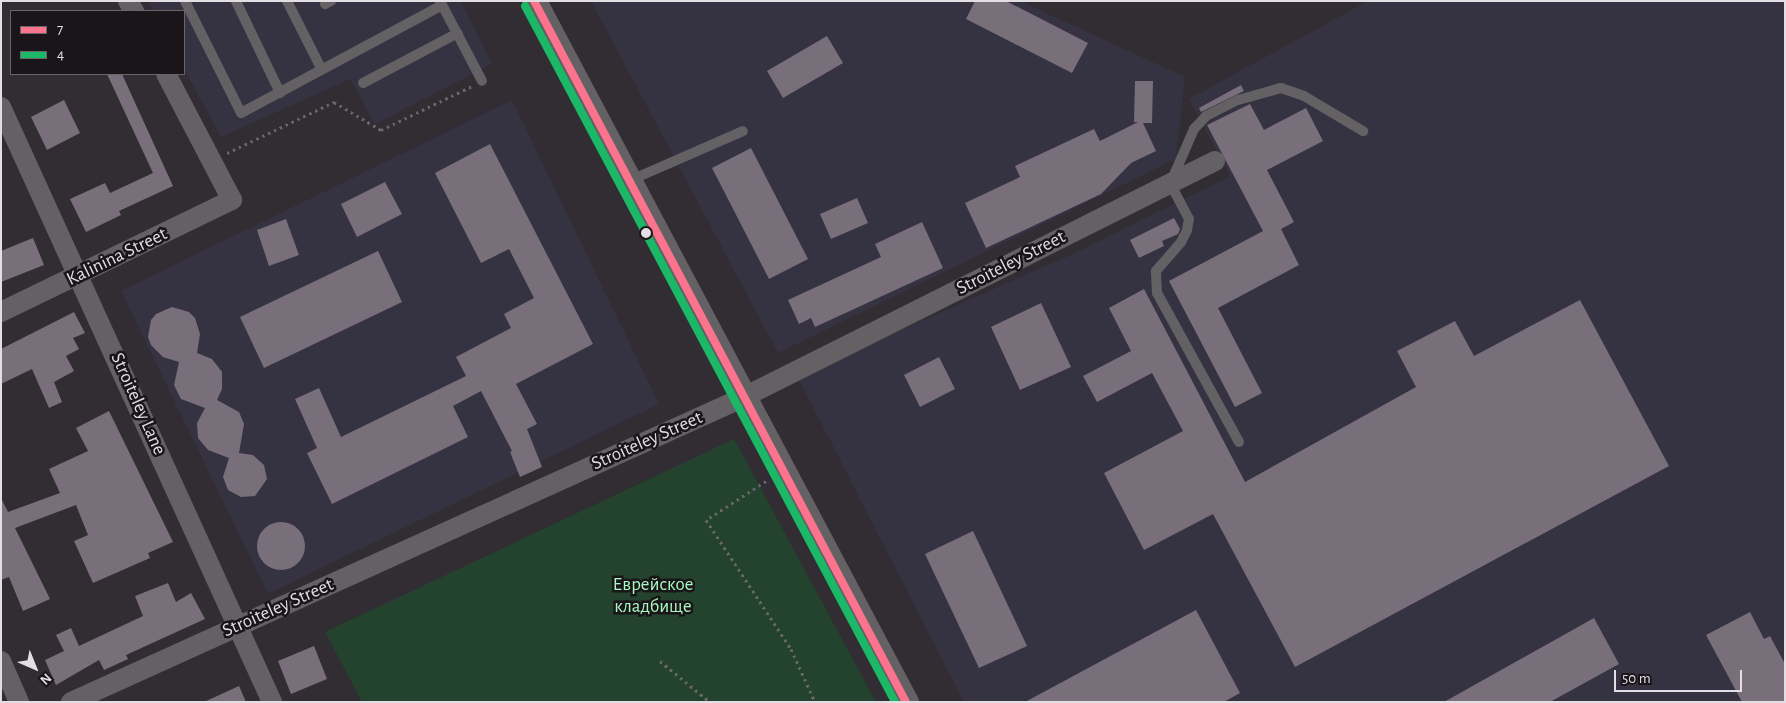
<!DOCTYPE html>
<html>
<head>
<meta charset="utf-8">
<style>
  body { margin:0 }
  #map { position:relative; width:1786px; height:703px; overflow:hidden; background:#322d33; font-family:"Alegreya Sans",sans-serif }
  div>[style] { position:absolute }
  .industrial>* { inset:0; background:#353242 }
  .green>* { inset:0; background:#23432e }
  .building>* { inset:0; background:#796f7a }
  .round { border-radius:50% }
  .path>* { height:3px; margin-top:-1.5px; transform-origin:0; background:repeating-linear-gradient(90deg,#69676a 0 2.5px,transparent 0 6.5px) }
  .service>* { height:10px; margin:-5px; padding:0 5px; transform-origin:5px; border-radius:5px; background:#636164 }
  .minor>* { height:20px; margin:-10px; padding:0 10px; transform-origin:10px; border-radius:10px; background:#636164 }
  .tertiary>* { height:25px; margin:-12.5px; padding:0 12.5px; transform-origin:12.5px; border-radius:12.5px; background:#636164 }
  .bus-1>* { height:8px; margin:-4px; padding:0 4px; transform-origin:4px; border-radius:4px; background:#fc738d }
  .bus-2>* { height:8px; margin:-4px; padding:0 4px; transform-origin:4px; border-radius:4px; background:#1ab867 }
  .dots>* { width:14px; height:14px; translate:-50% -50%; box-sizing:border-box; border:2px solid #191519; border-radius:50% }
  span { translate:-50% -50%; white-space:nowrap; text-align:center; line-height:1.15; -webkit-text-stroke:5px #191519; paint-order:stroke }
  .street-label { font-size:19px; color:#e3dde4 }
  .park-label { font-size:19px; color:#a8f8bf }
  .frame { position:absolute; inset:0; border:2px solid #e3dde4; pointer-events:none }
  .legend { position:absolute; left:10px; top:10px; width:175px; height:65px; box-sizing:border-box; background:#191519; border:1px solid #6a656a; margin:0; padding:6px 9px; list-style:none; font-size:15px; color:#e3dde4 }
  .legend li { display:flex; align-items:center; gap:10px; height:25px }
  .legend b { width:25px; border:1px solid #6a656a }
  .north { position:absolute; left:10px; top:643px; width:50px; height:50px; -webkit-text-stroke:4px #191519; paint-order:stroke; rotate:136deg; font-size:14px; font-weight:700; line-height:20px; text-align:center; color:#e3dde4 }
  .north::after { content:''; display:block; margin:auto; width:18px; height:22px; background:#e3dde4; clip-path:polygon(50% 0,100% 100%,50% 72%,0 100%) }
  .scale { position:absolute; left:1614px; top:670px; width:128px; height:22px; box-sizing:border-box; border:2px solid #e3dde4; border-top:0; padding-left:6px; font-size:15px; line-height:18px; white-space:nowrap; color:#e3dde4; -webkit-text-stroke:4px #191519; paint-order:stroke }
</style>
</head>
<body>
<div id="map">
  <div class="industrial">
    <i style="clip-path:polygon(148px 1px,461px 1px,492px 64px,375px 124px,350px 79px,221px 137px,184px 68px,184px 11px,153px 11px)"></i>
    <i style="clip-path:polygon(591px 1px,1020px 1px,1185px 77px,1176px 159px,778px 353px)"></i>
    <i style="clip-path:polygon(1368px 1px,1785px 1px,1785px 702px,964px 702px,797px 376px,1075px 253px,1230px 176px,1189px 99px)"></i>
    <i style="clip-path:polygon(512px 100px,659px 404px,268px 594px,121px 291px)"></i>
  </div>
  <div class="green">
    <i style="clip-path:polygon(734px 439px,876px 702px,362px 702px,325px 632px)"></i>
  </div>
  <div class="building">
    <i style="clip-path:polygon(975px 1px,1006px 1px,1088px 43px,1072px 73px,966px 19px)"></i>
    <i style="clip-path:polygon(827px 36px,843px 63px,783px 98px,767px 71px)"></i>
    <i style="clip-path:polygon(107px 74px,122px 74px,173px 186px,119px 211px,121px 215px,86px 232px,70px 199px,105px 183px,110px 193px,153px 173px)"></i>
    <i style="clip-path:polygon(1135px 81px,1153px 81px,1152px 123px,1143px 123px,1156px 151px,1131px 163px,1101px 194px,986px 248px,965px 203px,1020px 177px,1015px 166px,1094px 129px,1100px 141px,1138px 122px,1134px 122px)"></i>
    <i style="clip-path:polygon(1241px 85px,1244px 91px,1201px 112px,1199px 108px)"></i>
    <i style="clip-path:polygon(64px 100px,80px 133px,47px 150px,31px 117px)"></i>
    <i style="clip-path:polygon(1250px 104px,1264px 130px,1306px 108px,1323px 141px,1267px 170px,1294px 222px,1281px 229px,1299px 265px,1218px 308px,1262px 393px,1235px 407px,1169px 281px,1263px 231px,1207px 125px)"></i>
    <i style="clip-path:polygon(490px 144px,593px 344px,516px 384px,537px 424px,527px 429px,542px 467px,520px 477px,510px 452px,512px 451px,481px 391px,453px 406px,468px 437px,332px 504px,307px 453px,317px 448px,295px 399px,319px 388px,341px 437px,466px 376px,456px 357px,511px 328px,504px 314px,534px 298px,509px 249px,481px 263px,435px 173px)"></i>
    <i style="clip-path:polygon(751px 148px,808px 259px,769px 279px,712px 168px)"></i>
    <i style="clip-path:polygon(385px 182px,402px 214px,357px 237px,341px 204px)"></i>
    <i style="clip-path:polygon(857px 198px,868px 223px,831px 239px,820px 214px)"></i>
    <i style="clip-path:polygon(1174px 218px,1180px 229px,1178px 234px,1162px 241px,1164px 246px,1139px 258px,1130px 240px)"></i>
    <i style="clip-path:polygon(286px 219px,299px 255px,269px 266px,257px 230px)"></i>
    <i style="clip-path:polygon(922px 222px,943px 268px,815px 327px,811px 318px,799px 324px,788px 300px,881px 257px,875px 244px)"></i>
    <i style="clip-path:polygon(33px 238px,44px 265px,1px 282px,1px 251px)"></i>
    <i style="clip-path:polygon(378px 251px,402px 302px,264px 368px,240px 317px)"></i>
    <i style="clip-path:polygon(1144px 289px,1245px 482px,1416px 387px,1397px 351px,1455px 321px,1474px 356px,1580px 300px,1669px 466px,1295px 667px,1213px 514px,1144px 550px,1104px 473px,1183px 431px,1152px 373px,1097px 402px,1083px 376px,1131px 351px,1109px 308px)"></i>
    <i style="clip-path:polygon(1041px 303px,1071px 367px,1020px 390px,991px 327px)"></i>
    <i style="clip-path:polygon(172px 307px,189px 312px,195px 318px,200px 334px,197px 353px,212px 359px,222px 372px,222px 389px,217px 400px,239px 412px,244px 424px,239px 453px,253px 455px,264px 465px,267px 479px,255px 496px,241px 497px,228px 490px,223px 477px,229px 458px,208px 450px,198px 438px,197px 423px,205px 408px,181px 399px,174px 385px,179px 362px,163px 357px,151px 345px,148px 337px,151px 320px,156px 314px)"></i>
    <i style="clip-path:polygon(74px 312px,85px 333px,73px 338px,79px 349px,66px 356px,74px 371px,54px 382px,62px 402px,49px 408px,32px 369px,1px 384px,1px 349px)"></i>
    <i style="clip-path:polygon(939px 357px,955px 389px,920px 407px,904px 375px)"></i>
    <i style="clip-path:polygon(109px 411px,173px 542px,148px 553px,150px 558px,93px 583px,74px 541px,88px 535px,76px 505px,15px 528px,50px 599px,23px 611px,9px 577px,1px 580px,1px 498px,8px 512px,60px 493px,49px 469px,88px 451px,76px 428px)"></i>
    <i class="round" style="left:257px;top:522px;width:48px;height:48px"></i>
    <i style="clip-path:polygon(973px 531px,1027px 646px,979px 668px,925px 554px)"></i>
    <i style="clip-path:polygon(168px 583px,176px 602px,191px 593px,205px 619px,126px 655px,128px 659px,104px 670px,99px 660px,56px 685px,45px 660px,64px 651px,56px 635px,71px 628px,79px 646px,143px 616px,135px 596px)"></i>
    <i style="clip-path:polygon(1196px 610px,1240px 693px,1224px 702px,1025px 702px)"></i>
    <i style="clip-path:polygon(1750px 612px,1764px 639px,1770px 636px,1785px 664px,1785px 702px,1742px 702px,1706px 635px)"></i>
    <i style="clip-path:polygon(1594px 618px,1619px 664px,1550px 702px,1444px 702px)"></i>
    <i style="clip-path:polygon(314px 646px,327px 679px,291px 694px,278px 661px)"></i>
    <i style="clip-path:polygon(239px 686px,246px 702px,204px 702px)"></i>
  </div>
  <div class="path">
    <i style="left:227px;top:153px;width:119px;rotate:-25.5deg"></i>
    <i style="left:334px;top:102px;width:55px;rotate:30.8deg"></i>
    <i style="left:381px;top:130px;width:101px;rotate:-25.8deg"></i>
    <i style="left:766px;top:481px;width:72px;rotate:147deg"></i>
    <i style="left:706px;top:520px;width:154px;rotate:56.6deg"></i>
    <i style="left:791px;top:649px;width:58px;rotate:65.6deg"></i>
    <i style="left:660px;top:661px;width:65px;rotate:39.4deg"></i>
  </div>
  <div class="service">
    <i style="left:185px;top:1px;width:125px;rotate:63.4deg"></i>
    <i style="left:241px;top:113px;width:228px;rotate:-28.2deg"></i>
    <i style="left:236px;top:1px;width:102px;rotate:64.4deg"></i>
    <i style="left:287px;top:1px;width:77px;rotate:63.1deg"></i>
    <i style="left:440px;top:1px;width:90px;rotate:62.3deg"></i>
    <i style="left:325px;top:4px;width:7px;rotate:-27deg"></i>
    <i style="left:363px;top:83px;width:107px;rotate:-27.8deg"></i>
    <i style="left:631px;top:180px;width:122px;rotate:-23.6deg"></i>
    <i style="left:1239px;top:442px;width:170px;rotate:-118.8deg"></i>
    <i style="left:1157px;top:293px;width:22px;rotate:-93deg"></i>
    <i style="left:1156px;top:271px;width:38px;rotate:-49deg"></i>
    <i style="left:1181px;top:242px;width:13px;rotate:-63deg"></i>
    <i style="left:1187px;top:230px;width:11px;rotate:-80deg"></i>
    <i style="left:1189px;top:219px;width:40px;rotate:-118deg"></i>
    <i style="left:1170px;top:184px;width:60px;rotate:-66.4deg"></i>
    <i style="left:1194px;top:129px;width:18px;rotate:-47deg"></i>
    <i style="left:1206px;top:116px;width:36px;rotate:-27deg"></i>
    <i style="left:1238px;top:100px;width:45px;rotate:-15.6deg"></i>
    <i style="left:1281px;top:88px;width:24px;rotate:19deg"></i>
    <i style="left:1304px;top:96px;width:69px;rotate:30.7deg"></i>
  </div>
  <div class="minor">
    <i style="left:128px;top:1px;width:12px;rotate:59deg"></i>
    <i style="left:1px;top:107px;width:654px;rotate:65.51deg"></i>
    <i style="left:1px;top:312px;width:257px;rotate:-25.9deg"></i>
    <i style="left:232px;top:200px;width:142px;rotate:-117.6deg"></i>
    <i style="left:1px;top:661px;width:45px;rotate:66.3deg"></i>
    <i style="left:71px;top:702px;width:737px;rotate:-24.37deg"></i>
    <i style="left:742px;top:398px;width:529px;rotate:-26.61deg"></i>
  </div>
  <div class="tertiary">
    <i style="left:534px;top:1px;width:794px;rotate:62.05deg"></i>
  </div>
  <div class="bus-1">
    <i style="left:534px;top:1px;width:794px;rotate:62.05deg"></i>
  </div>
  <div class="bus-2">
    <i style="left:525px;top:6px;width:788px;rotate:62deg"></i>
  </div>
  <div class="dots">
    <i style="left:646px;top:233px;background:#e3dde4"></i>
  </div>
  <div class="street-label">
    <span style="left:117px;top:257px;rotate:-26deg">Kalinina Street</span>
    <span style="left:1011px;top:263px;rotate:-27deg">Stroiteley Street</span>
    <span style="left:138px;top:404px;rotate:66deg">Stroiteley Lane</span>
    <span style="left:647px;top:441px;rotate:-24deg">Stroiteley Street</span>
    <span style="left:278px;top:608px;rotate:-24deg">Stroiteley Street</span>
  </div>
  <div class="park-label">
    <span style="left:653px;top:596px">Еврейское<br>кладбище</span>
  </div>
  <div class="frame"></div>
  <ul class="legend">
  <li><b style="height:6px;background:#fc738d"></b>7</li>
  <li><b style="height:6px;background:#1ab867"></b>4</li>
  </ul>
  <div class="north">N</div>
  <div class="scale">50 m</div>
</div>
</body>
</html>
